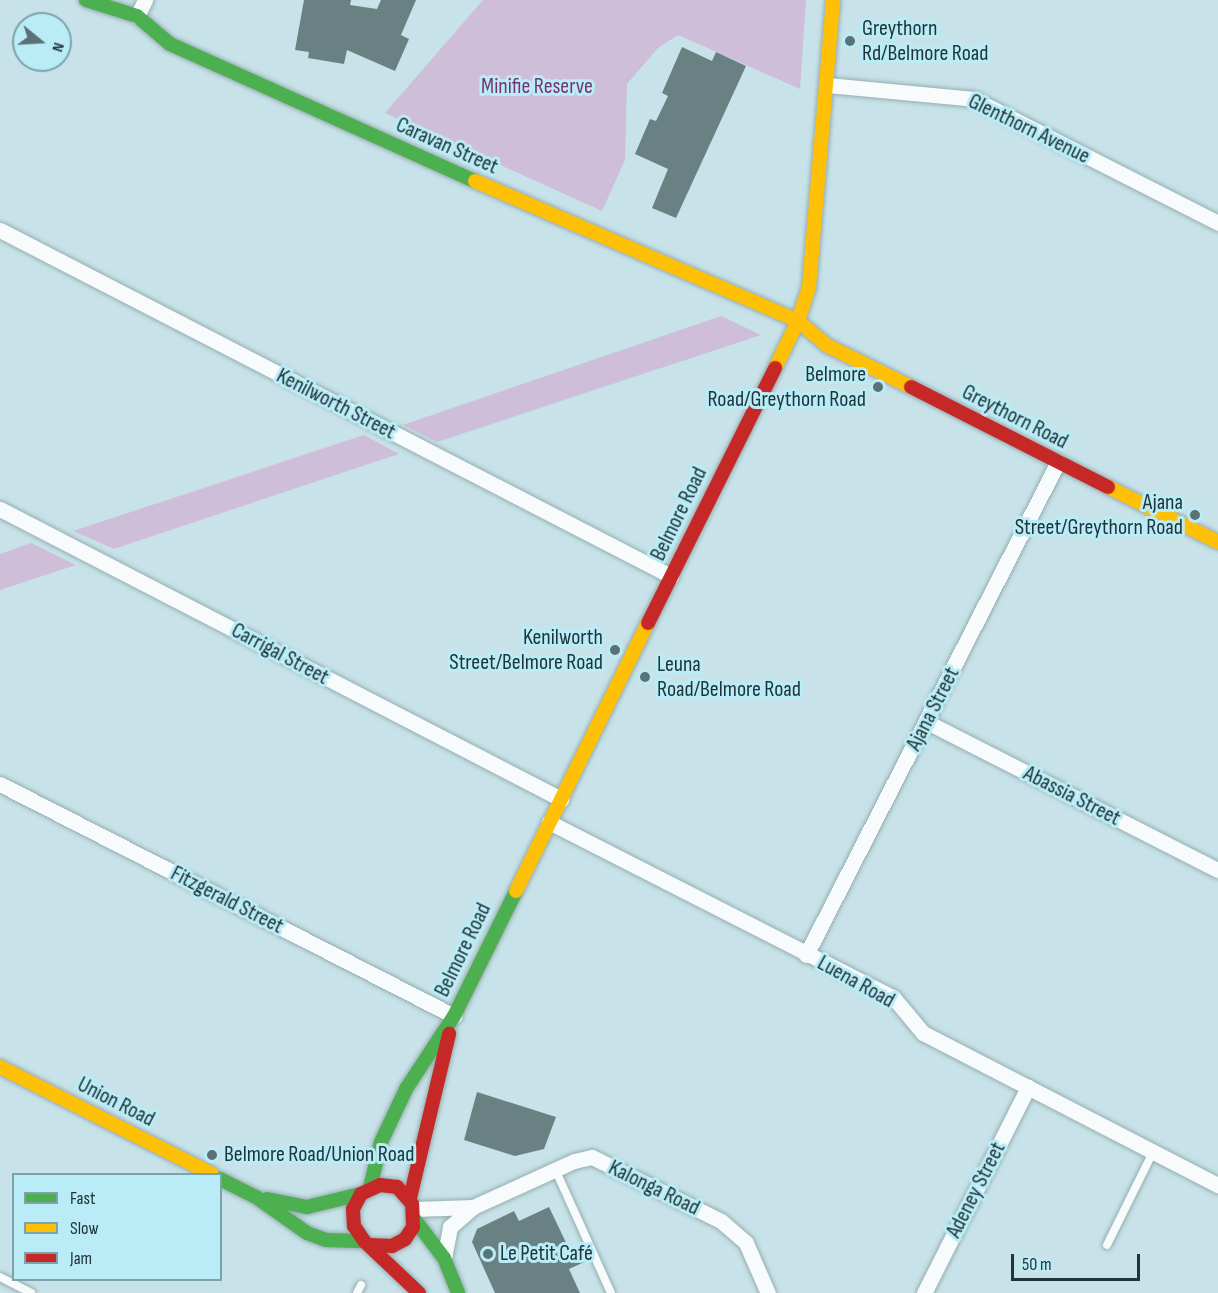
<!DOCTYPE html>
<html>
<head>
<meta charset="utf-8">
<style>
  body { margin:0 }
  #map { position:relative; width:1218px; height:1293px; overflow:hidden; background:#c7e3e9; font-family:"Sofia Sans Condensed",sans-serif }
  div>[style] { position:absolute }
  .green>* { inset:0; background:#cebed9 }
  .building>* { inset:0; background:#6a8183 }
  .roads { filter:drop-shadow(0 0 2px #97adb1) drop-shadow(0 0 2px #97adb1) }
  .lane>* { height:8px; margin:-4px; padding:0 4px; transform-origin:4px; border-radius:4px; background:#f7fbfc }
  .street>* { height:15px; margin:-7.5px; padding:0 7.5px; transform-origin:7.5px; border-radius:7.5px; background:#f7fbfc }
  .fast>* { height:14px; margin:-7px; padding:0 7px; transform-origin:7px; border-radius:7px; background:#4caf50 }
  .slow>* { height:14px; margin:-7px; padding:0 7px; transform-origin:7px; border-radius:7px; background:#ffc107 }
  .jam>* { height:14px; margin:-7px; padding:0 7px; transform-origin:7px; border-radius:7px; background:#c62828 }
  .dots>* { width:16px; height:16px; translate:-50% -50%; box-sizing:border-box; border:3px solid #b9ecf7; border-radius:50% }
  span { translate:-50% -50%; white-space:nowrap; text-align:center; line-height:1.15; -webkit-text-stroke:6px #b9ecf7; paint-order:stroke }
  .poi-label { font-size:22px; color:#203539 }
  .left { translate:0 -50%; text-align:left }
  .right { translate:-100% -50%; text-align:right }
  .park-label { font-size:22px; color:#783372 }
  .street-label { font-size:22px; color:#203539 }
  .legend { position:absolute; left:12px; top:1173px; width:210px; height:108px; box-sizing:border-box; background:#b9ecf7; border:2px solid #7ca3ab; margin:0; padding:8px 10px; list-style:none; font-size:18px; color:#203539 }
  .legend li { display:flex; align-items:center; gap:12px; height:30px }
  .legend b { width:30px; border:2px solid #7ca3ab }
  .north { position:absolute; left:12px; top:12px; width:60px; height:60px; box-sizing:border-box; background:#b9ecf7; border:2px solid #7ca3ab; border-radius:50%; rotate:108deg; font-size:16px; font-weight:700; line-height:24px; text-align:center; color:#203539 }
  .north::after { content:''; display:block; margin:auto; width:21px; height:27px; background:#5a7277; clip-path:polygon(50% 0,100% 100%,50% 72%,0 100%) }
  .scale { position:absolute; left:1011px; top:1254px; width:129px; height:27px; box-sizing:border-box; border:3px solid #203539; border-top:0; padding-left:8px; font-size:18px; line-height:21px; white-space:nowrap; color:#203539; -webkit-text-stroke:4px #b9ecf7; paint-order:stroke }
</style>
</head>
<body>
<div id="map">
  <div class="green">
    <i style="clip-path:polygon(483px 0,806px 0,800px 89px,678px 35px,658px 48px,627px 84px,625px 160px,602px 211px,385px 113px)"></i>
    <i style="clip-path:polygon(721px 316px,761px 335px,437px 442px,403px 425px)"></i>
    <i style="clip-path:polygon(364px 435px,399px 454px,114px 549px,73px 531px)"></i>
    <i style="clip-path:polygon(31px 543px,76px 565px,0 590px,0 554px)"></i>
  </div>
  <div class="building">
    <i style="clip-path:polygon(304px 0,351px 0,350px 5px,377px 9px,381px 0,416px 0,401px 35px,409px 39px,395px 71px,347px 50px,344px 64px,308px 58px,309px 52px,295px 50px)"></i>
    <i style="clip-path:polygon(682px 47px,712px 61px,716px 52px,746px 66px,676px 218px,652px 208px,668px 169px,635px 154px,650px 119px,656px 121px,668px 96px,662px 93px)"></i>
    <i style="clip-path:polygon(477px 1092px,556px 1117px,544px 1149px,515px 1156px,464px 1140px)"></i>
    <i style="clip-path:polygon(549px 1207px,571px 1253px,582px 1247px,589px 1260px,569px 1269px,580px 1293px,495px 1293px,472px 1242px,477px 1229px,514px 1211px,519px 1221px)"></i>
  </div>
  <div class="roads">
    <div class="lane">
      <i style="left:556px;top:1171px;width:134px;rotate:65.7deg"></i>
      <i style="left:1107px;top:1245px;width:104px;rotate:-63.7deg"></i>
      <i style="left:0;top:1277px;width:35px;rotate:27deg"></i>
      <i style="left:357px;top:1293px;width:9px;rotate:-63deg"></i>
    </div>
    <div class="street">
      <i style="left:137px;top:16px;width:18px;rotate:-63deg"></i>
      <i style="left:827px;top:85px;width:148px;rotate:5.4deg"></i>
      <i style="left:974px;top:99px;width:274px;rotate:26.9deg"></i>
      <i style="left:0;top:230px;width:755px;rotate:27.28deg"></i>
      <i style="left:0;top:509px;width:632px;rotate:27.34deg"></i>
      <i style="left:927px;top:722px;width:326px;rotate:27deg"></i>
      <i style="left:0;top:784px;width:510px;rotate:27.07deg"></i>
      <i style="left:549px;top:822px;width:386px;rotate:27deg"></i>
      <i style="left:893px;top:997px;width:47px;rotate:50.2deg"></i>
      <i style="left:923px;top:1033px;width:332px;rotate:27.3deg"></i>
      <i style="left:806px;top:955px;width:554px;rotate:-62.93deg"></i>
      <i style="left:414px;top:1209px;width:59px;rotate:-1.9deg"></i>
      <i style="left:444px;top:1258px;width:32px;rotate:-79deg"></i>
      <i style="left:450px;top:1227px;width:30px;rotate:-41deg"></i>
      <i style="left:473px;top:1207px;width:111px;rotate:-24.5deg"></i>
      <i style="left:574px;top:1161px;width:18px;rotate:-13deg"></i>
      <i style="left:592px;top:1157px;width:144px;rotate:26.4deg"></i>
      <i style="left:721px;top:1221px;width:33px;rotate:41deg"></i>
      <i style="left:746px;top:1243px;width:55px;rotate:66.3deg"></i>
      <i style="left:924px;top:1293px;width:231px;rotate:-63.2deg"></i>
    </div>
    <div class="fast">
      <i style="left:86px;top:0;width:53px;rotate:17.4deg"></i>
      <i style="left:137px;top:16px;width:43px;rotate:40.3deg"></i>
      <i style="left:170px;top:44px;width:334px;rotate:24.2deg"></i>
      <i style="left:220px;top:1179px;width:40px;rotate:26.6deg"></i>
      <i style="left:256px;top:1197px;width:62px;rotate:35.2deg"></i>
      <i style="left:307px;top:1233px;width:20px;rotate:20deg"></i>
      <i style="left:326px;top:1240px;width:38px;rotate:2deg"></i>
      <i style="left:370px;top:1188px;width:47px;rotate:-76.6deg"></i>
      <i style="left:381px;top:1142px;width:59px;rotate:-64.7deg"></i>
      <i style="left:406px;top:1089px;width:87px;rotate:-56.7deg"></i>
      <i style="left:454px;top:1016px;width:140px;rotate:-63.6deg"></i>
      <i style="left:267px;top:1199px;width:41px;rotate:11.3deg"></i>
      <i style="left:307px;top:1207px;width:56px;rotate:-13.5deg"></i>
      <i style="left:415px;top:1220px;width:48px;rotate:52.7deg"></i>
      <i style="left:444px;top:1258px;width:38px;rotate:68deg"></i>
    </div>
    <div class="slow">
      <i style="left:475px;top:181px;width:352px;rotate:23.4deg"></i>
      <i style="left:798px;top:321px;width:39px;rotate:40deg"></i>
      <i style="left:828px;top:346px;width:93px;rotate:26.3deg"></i>
      <i style="left:775px;top:368px;width:52px;rotate:-63.9deg"></i>
      <i style="left:798px;top:321px;width:36px;rotate:-72deg"></i>
      <i style="left:809px;top:287px;width:288px;rotate:-85.2deg"></i>
      <i style="left:1108px;top:487px;width:123px;rotate:26.6deg"></i>
      <i style="left:516px;top:891px;width:299px;rotate:-63.8deg"></i>
      <i style="left:0;top:1067px;width:237px;rotate:26.8deg"></i>
    </div>
    <div class="jam">
      <i style="left:911px;top:387px;width:221px;rotate:26.9deg"></i>
      <i style="left:648px;top:623px;width:285px;rotate:-63.5deg"></i>
      <i style="left:410px;top:1198px;width:169px;rotate:-76.6deg"></i>
      <i style="left:371px;top:1245px;width:21px;rotate:3deg"></i>
      <i style="left:392px;top:1246px;width:15px;rotate:-28deg"></i>
      <i style="left:405px;top:1239px;width:14px;rotate:-56deg"></i>
      <i style="left:413px;top:1227px;width:23px;rotate:-92deg"></i>
      <i style="left:412px;top:1204px;width:23px;rotate:-131deg"></i>
      <i style="left:397px;top:1187px;width:17px;rotate:-173deg"></i>
      <i style="left:380px;top:1185px;width:21px;rotate:155deg"></i>
      <i style="left:361px;top:1194px;width:17px;rotate:118deg"></i>
      <i style="left:353px;top:1209px;width:17px;rotate:87deg"></i>
      <i style="left:354px;top:1226px;width:18px;rotate:56deg"></i>
      <i style="left:364px;top:1241px;width:76px;rotate:43.4deg"></i>
    </div>
  </div>
  <div class="dots">
    <i style="left:850px;top:41px;background:#5a7277"></i>
    <i style="left:878px;top:387px;background:#5a7277"></i>
    <i style="left:1195px;top:515px;background:#5a7277"></i>
    <i style="left:615px;top:650px;background:#5a7277"></i>
    <i style="left:645px;top:677px;background:#5a7277"></i>
    <i style="left:212px;top:1155px;background:#5a7277"></i>
    <i style="left:488px;top:1254px;background:#5a7277"></i>
  </div>
  <div class="poi-label">
    <span class="left" style="left:862px;top:41px">Greythorn<br>Rd/Belmore Road</span>
    <span class="right" style="left:866px;top:387px">Belmore<br>Road/Greythorn Road</span>
    <span class="right" style="left:1183px;top:515px">Ajana<br>Street/Greythorn Road</span>
    <span class="right" style="left:603px;top:650px">Kenilworth<br>Street/Belmore Road</span>
    <span class="left" style="left:657px;top:677px">Leuna<br>Road/Belmore Road</span>
    <span class="left" style="left:224px;top:1155px">Belmore Road/Union Road</span>
    <span class="left" style="left:500px;top:1254px">Le Petit Café</span>
  </div>
  <div class="park-label">
    <span style="left:537px;top:87px">Minifie Reserve</span>
  </div>
  <div class="street-label">
    <span style="left:1029px;top:129px;rotate:26deg">Glenthorn Avenue</span>
    <span style="left:447px;top:146px;rotate:24deg">Caravan Street</span>
    <span style="left:336px;top:404px;rotate:27deg">Kenilworth Street</span>
    <span style="left:1015px;top:417px;rotate:27deg">Greythorn Road</span>
    <span style="left:679px;top:514px;rotate:-64deg">Belmore Road</span>
    <span style="left:280px;top:654px;rotate:28deg">Carrigal Street</span>
    <span style="left:933px;top:709px;rotate:-63deg">Ajana Street</span>
    <span style="left:1072px;top:796px;rotate:27deg">Abassia Street</span>
    <span style="left:227px;top:900px;rotate:27deg">Fitzgerald Street</span>
    <span style="left:463px;top:950px;rotate:-64deg">Belmore Road</span>
    <span style="left:856px;top:982px;rotate:29deg">Luena Road</span>
    <span style="left:116px;top:1102px;rotate:27deg">Union Road</span>
    <span style="left:654px;top:1188px;rotate:26deg">Kalonga Road</span>
    <span style="left:976px;top:1190px;rotate:-63deg">Adeney Street</span>
  </div>
  <ul class="legend">
  <li><b style="height:8px;background:#4caf50"></b>Fast</li>
  <li><b style="height:8px;background:#ffc107"></b>Slow</li>
  <li><b style="height:8px;background:#c62828"></b>Jam</li>
  </ul>
  <div class="north">N</div>
  <div class="scale">50 m</div>
</div>
</body>
</html>
